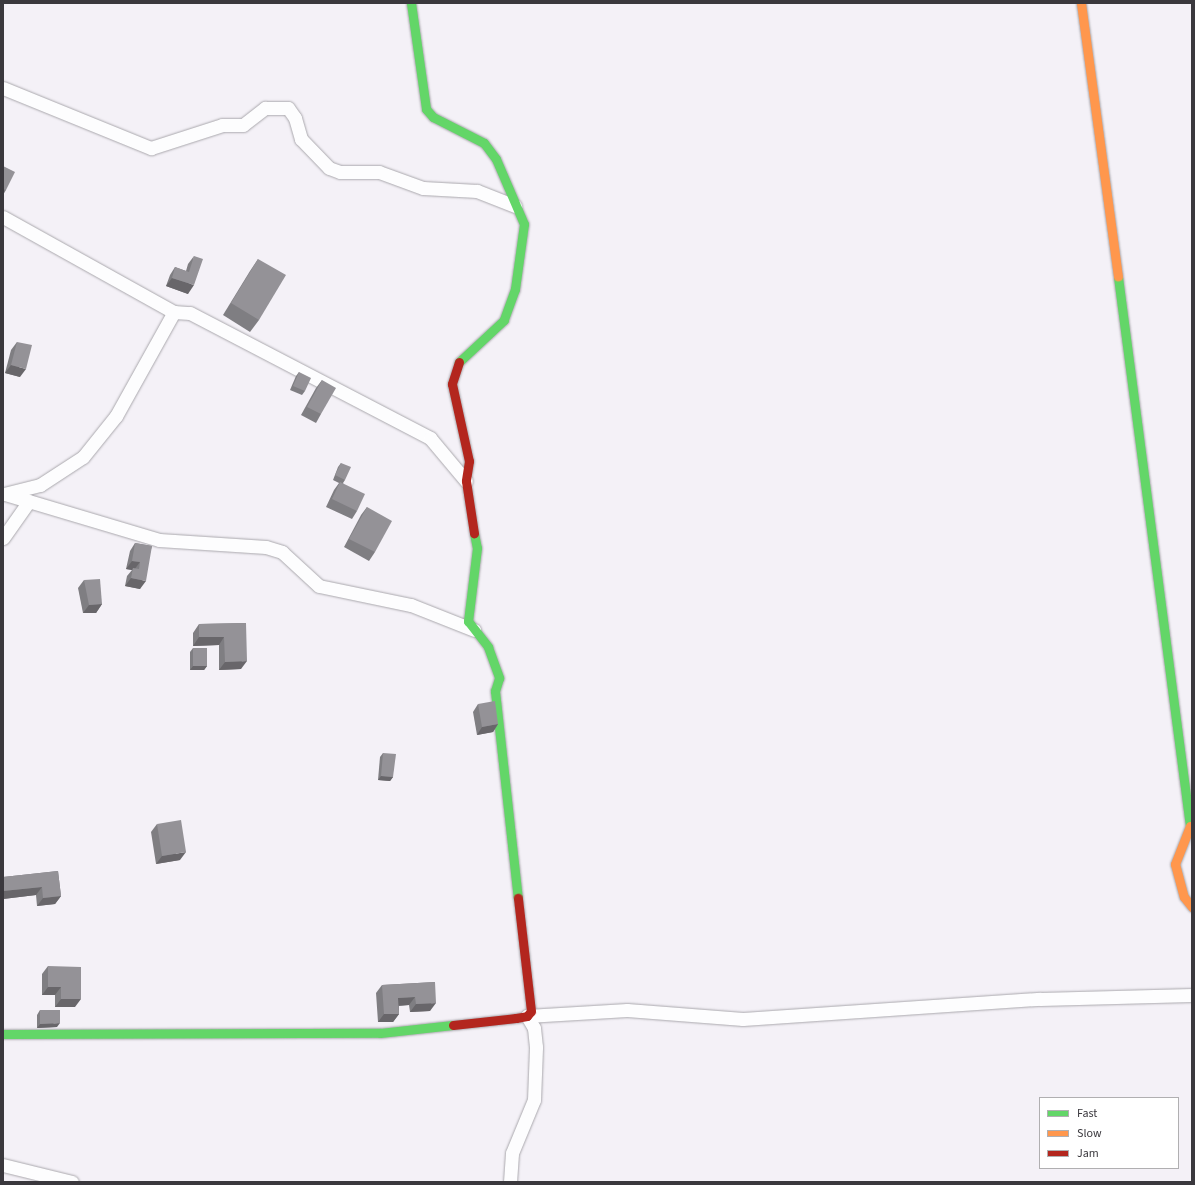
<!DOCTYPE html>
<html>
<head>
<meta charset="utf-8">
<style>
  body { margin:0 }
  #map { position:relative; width:1195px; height:1185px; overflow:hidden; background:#f4f1f7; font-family:"Source Sans 3",sans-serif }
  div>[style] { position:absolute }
  .roads { filter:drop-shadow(0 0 1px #aaa8ad) drop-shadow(0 0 1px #aaa8ad) }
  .street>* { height:13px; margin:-6.5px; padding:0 6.5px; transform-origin:6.5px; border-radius:6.5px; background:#fdfdfe }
  .fast>* { height:9px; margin:-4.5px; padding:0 4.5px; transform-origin:4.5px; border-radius:4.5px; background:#63d668 }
  .slow>* { height:9px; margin:-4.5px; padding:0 4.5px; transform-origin:4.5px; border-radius:4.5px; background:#ff974d }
  .jam>* { height:9px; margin:-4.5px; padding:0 4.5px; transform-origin:4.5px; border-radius:4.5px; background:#b3261e }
  .wall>* { inset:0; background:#7f7e82 }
  .shaded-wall>* { inset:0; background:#68666a }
  .building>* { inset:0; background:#949297 }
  span { translate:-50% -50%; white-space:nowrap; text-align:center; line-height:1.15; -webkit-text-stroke:4px #fff; paint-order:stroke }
  .frame { position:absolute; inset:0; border:4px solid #3a383d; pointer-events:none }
  .legend { position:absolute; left:1039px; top:1097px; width:140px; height:72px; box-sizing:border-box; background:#fff; border:1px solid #b0afb1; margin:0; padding:5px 7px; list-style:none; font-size:12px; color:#3a383d }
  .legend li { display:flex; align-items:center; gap:8px; height:20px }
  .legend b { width:20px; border:1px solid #b0afb1 }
</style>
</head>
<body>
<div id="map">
  <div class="roads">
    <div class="street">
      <i style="left:3px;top:88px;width:160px;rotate:22.1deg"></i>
      <i style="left:151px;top:148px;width:75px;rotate:-17.9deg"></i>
      <i style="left:222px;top:125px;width:21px"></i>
      <i style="left:243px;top:125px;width:28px;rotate:-38deg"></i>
      <i style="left:265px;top:108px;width:23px"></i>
      <i style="left:288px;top:108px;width:12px;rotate:55deg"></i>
      <i style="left:295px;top:118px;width:22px;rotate:74deg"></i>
      <i style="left:301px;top:139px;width:40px;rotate:46deg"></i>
      <i style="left:329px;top:168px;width:12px;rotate:20deg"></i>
      <i style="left:340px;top:172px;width:39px"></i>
      <i style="left:379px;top:172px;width:47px;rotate:20deg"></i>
      <i style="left:423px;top:188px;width:54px;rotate:3.2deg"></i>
      <i style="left:477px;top:191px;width:41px;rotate:21.5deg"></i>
      <i style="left:3px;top:217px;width:196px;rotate:29.1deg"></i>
      <i style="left:4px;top:494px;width:37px;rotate:-14deg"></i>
      <i style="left:40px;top:485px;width:51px;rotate:-33.1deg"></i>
      <i style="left:83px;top:457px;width:53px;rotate:-51.2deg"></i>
      <i style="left:116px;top:416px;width:119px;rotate:-60.9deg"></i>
      <i style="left:174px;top:312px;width:16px;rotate:4deg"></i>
      <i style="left:190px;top:313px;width:271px;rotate:27.5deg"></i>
      <i style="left:430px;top:438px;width:56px;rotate:50.1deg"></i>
      <i style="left:5px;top:494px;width:161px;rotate:16.6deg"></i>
      <i style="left:159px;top:540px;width:107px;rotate:3.7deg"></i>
      <i style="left:266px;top:547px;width:17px;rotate:17deg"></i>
      <i style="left:282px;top:552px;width:50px;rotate:42.6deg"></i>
      <i style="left:319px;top:586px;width:94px;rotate:11.7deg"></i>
      <i style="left:411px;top:605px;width:68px;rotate:21.6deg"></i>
      <i style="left:3px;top:538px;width:45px;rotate:-54.9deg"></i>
      <i style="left:3px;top:1165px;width:71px;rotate:13.8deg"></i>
      <i style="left:510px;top:1182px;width:29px;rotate:-86deg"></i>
      <i style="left:512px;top:1153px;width:57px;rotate:-67.5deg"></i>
      <i style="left:534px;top:1100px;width:53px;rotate:-87.8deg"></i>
      <i style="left:536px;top:1047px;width:19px;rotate:-96deg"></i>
      <i style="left:534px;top:1028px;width:14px;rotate:-120deg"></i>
      <i style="left:527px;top:1016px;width:100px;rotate:-3.4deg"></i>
      <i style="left:627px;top:1010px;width:116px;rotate:4.4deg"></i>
      <i style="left:743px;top:1019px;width:298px;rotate:-3.9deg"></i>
      <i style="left:1040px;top:999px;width:152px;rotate:-1.5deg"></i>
    </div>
    <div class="fast">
      <i style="left:411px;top:3px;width:107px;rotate:81.9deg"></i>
      <i style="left:426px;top:109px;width:11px;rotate:49deg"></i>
      <i style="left:433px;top:117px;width:57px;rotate:27deg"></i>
      <i style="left:484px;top:143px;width:20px;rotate:53deg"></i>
      <i style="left:496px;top:159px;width:71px;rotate:66.7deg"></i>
      <i style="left:524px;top:224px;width:66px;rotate:97.9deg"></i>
      <i style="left:515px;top:289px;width:33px;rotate:110deg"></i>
      <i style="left:504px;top:320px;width:62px;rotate:137deg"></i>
      <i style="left:1118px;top:277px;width:554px;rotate:82.53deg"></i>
      <i style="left:474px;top:533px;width:15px;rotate:79deg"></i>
      <i style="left:477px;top:548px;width:74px;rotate:97deg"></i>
      <i style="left:468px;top:621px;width:33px;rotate:52deg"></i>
      <i style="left:488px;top:647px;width:33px;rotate:70deg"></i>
      <i style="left:499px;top:678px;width:14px;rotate:107deg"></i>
      <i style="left:495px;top:691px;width:208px;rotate:83.7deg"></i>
      <i style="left:3px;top:1034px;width:377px;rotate:-0.2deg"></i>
      <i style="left:380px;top:1033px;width:73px;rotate:-6.3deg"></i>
    </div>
    <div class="slow">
      <i style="left:1081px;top:3px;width:276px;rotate:82.3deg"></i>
      <i style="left:1190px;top:826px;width:41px;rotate:111.5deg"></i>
      <i style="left:1175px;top:864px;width:34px;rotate:75deg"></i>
      <i style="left:1184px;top:897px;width:13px;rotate:51deg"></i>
    </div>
    <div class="jam">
      <i style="left:459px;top:362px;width:23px;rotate:108deg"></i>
      <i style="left:452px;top:384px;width:79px;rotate:77.6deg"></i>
      <i style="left:469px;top:461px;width:20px;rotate:99deg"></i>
      <i style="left:466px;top:481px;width:53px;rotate:81.3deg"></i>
      <i style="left:453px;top:1025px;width:63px;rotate:-6.3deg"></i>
      <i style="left:516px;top:1018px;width:11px;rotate:-10deg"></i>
      <i style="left:527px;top:1016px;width:6px;rotate:-51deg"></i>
      <i style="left:531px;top:1011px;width:114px;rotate:-96.6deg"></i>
    </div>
  </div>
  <div class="wall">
    <i style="clip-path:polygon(3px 166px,6px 190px,3px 195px)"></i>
    <i style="clip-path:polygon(194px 256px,188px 294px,166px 286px,170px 275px,175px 267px,186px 271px,188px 264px)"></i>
    <i style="clip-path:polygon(258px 259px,259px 320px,250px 332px,223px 315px,250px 271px)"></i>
    <i style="clip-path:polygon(17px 342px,20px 377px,5px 373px,11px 350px)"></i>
    <i style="clip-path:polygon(299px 372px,305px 391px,302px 395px,290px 390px,296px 376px)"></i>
    <i style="clip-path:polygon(322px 380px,321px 414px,316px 423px,301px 415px,316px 388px)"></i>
    <i style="clip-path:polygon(341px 463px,345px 480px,343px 483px,357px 511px,352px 519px,326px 507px,334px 490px,339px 483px,333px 480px,338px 467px)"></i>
    <i style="clip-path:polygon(367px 507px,375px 552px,369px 561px,344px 547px,361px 515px)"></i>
    <i style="clip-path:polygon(135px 543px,152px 546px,140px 589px,125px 586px,127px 576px,132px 570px,126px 569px,130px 551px)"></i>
    <i style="clip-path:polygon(84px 580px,102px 604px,96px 613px,83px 613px,78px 588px)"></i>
    <i style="clip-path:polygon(246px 623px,241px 669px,219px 670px,219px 645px,193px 646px,193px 633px,199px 624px)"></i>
    <i style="clip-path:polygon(193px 648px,207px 666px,204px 670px,190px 670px,190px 652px)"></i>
    <i style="clip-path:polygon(478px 704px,498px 724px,493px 732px,477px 735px,473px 712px)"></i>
    <i style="clip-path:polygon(383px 753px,393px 777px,390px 781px,378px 780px,380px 757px)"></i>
    <i style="clip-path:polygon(157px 824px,180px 860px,156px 864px,151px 832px)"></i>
    <i style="clip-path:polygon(58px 871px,61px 896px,55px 904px,37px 906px,36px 895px,3px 899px,3px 877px)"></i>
    <i style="clip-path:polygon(48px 966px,75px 1007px,55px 1007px,55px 995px,42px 995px,42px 974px)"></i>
    <i style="clip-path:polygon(435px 982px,430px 1011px,410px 1012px,409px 1005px,399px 1006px,399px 1014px,393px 1022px,378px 1022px,376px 993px,382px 985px)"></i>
    <i style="clip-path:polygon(40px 1010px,57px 1027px,37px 1028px,37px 1015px)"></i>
  </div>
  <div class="shaded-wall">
    <i style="clip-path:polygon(172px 278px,194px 285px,188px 294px,166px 286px)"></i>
    <i style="clip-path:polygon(11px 365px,26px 369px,20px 377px,5px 373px)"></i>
    <i style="clip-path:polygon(132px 561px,140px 562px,134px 570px,133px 568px,132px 570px,126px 569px)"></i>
    <i style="clip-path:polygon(131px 578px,146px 581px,140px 589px,125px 586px)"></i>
    <i style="clip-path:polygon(102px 604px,96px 613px,83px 613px,89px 605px)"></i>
    <i style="clip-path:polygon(199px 637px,224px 637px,219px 645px,193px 646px)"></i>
    <i style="clip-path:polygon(247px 661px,241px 669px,219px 670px,225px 662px)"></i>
    <i style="clip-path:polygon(193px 666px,207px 666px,204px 670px,190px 670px)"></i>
    <i style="clip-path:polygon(498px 724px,493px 732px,477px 735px,482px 727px)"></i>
    <i style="clip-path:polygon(381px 776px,393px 777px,390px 781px,378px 780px)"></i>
    <i style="clip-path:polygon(186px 852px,180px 860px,156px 864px,162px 856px)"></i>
    <i style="clip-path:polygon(42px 887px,36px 895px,3px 899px,3px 891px)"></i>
    <i style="clip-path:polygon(61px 896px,55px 904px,37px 906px,43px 898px)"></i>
    <i style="clip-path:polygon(48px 987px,61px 987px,55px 995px,42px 995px)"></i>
    <i style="clip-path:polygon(415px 997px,409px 1005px,392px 1006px,398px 998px)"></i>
    <i style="clip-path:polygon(61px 999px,81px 999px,75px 1007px,55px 1007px)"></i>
    <i style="clip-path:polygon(436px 1003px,430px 1011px,410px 1012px,416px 1004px)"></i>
    <i style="clip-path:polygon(384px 1014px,399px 1014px,393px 1022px,378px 1022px)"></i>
    <i style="clip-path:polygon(60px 1023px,57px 1027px,37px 1028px,40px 1024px)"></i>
  </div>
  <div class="building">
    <i style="clip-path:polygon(3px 166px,15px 172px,6px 190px,3px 189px)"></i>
    <i style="clip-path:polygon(194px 256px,203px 259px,194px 285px,172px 278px,175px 267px,189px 272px)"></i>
    <i style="clip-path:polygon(258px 259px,286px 275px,259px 320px,231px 303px)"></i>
    <i style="clip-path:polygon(17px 342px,32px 345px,26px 369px,11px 365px)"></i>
    <i style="clip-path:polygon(299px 372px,311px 378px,305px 391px,293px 386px)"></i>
    <i style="clip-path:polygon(322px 380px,336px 388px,321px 414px,307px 407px)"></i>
    <i style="clip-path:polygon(341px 463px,351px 467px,345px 480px,335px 475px)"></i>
    <i style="clip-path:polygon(340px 482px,365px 494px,357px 511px,332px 499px)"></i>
    <i style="clip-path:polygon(367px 507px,392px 521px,375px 552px,349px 539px)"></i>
    <i style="clip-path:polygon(135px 543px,152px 546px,146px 581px,131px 578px,133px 568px,139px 569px,140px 562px,132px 561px)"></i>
    <i style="clip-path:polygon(100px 579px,102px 604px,89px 605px,84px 580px)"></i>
    <i style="clip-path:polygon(246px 623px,247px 661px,225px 662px,224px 637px,199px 637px,199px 624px)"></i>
    <i style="clip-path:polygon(193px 648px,207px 648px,207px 666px,193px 666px)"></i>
    <i style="clip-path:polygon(495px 701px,498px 724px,482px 727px,478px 704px)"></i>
    <i style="clip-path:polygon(383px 753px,396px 754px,393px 777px,381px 776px)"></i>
    <i style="clip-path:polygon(181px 820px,186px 852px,162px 856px,157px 824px)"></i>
    <i style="clip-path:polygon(58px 871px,61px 896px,43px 898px,42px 887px,3px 891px,3px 877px)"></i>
    <i style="clip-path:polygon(48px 966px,81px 967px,81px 999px,61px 999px,61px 987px,48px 987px)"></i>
    <i style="clip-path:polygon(435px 982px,436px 1003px,416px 1004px,415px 997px,398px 998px,399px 1014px,384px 1014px,382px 985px)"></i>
    <i style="clip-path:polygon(40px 1010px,60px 1010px,60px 1023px,40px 1024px)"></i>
  </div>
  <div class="frame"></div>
  <ul class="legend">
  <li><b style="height:5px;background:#63d668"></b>Fast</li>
  <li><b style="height:5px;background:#ff974d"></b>Slow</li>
  <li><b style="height:5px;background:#b3261e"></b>Jam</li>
  </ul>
</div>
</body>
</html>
